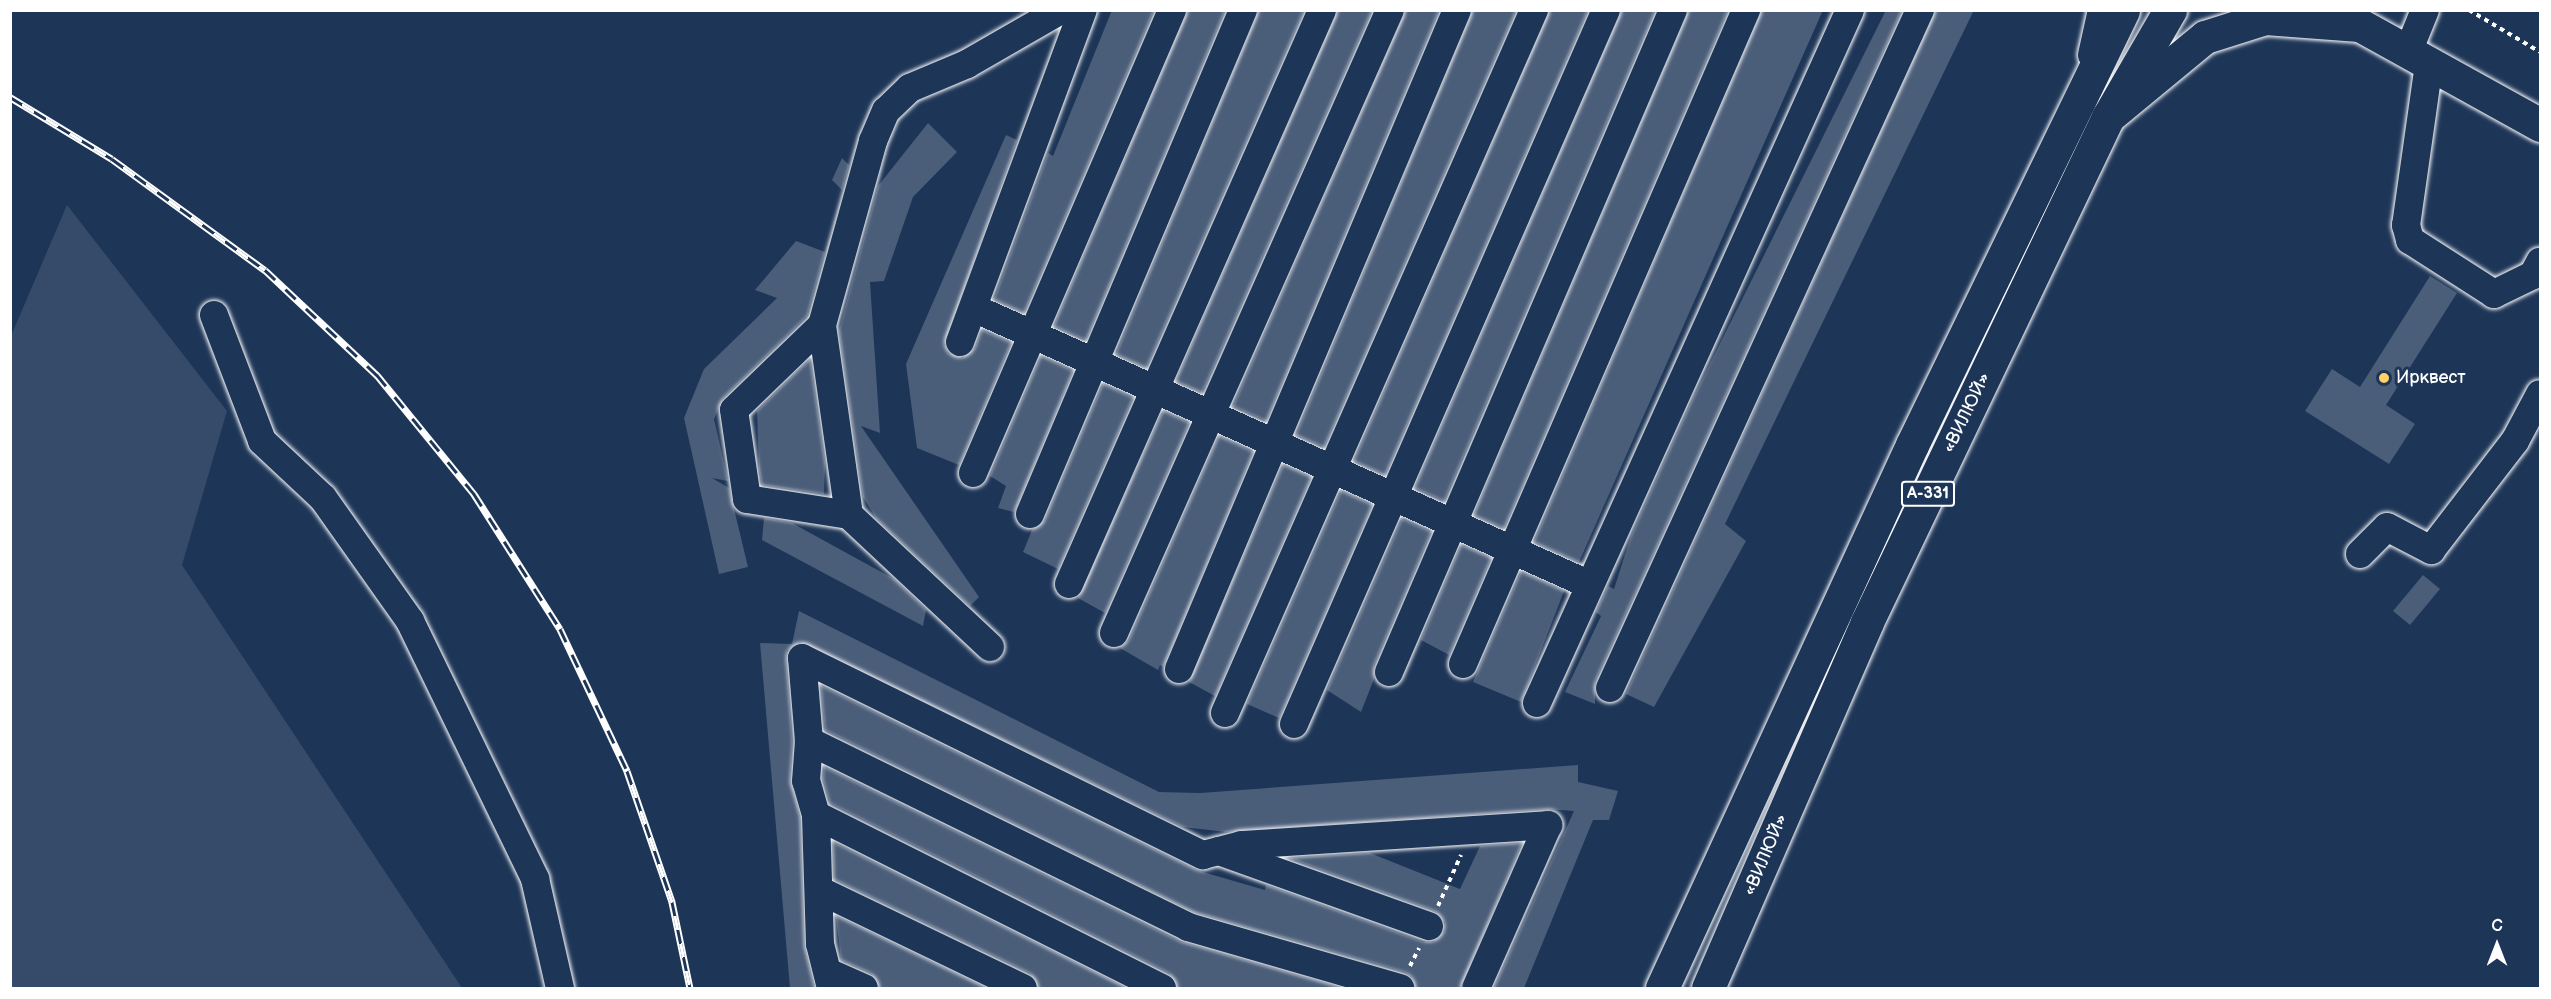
<!DOCTYPE html>
<html>
<head>
<meta charset="utf-8">
<style>
  body { margin:0 }
  #map { position:relative; width:2551px; height:999px; overflow:hidden; background:#1d3557; font-family:"Balsamiq Sans",sans-serif }
  div>[style] { position:absolute }
  .green>* { inset:0; background:#364b69 }
  .building>* { inset:0; background:#4a5d79 }
  .path>* { height:4px; margin-top:-2px; transform-origin:0; background:repeating-linear-gradient(90deg,#fff 0 4.5px,transparent 0 9px) }
  .roads { filter:drop-shadow(0 0 2px #fff) drop-shadow(0 0 2px #fff) }
  .minor>* { height:28px; margin:-14px; padding:0 14px; transform-origin:14px; border-radius:14px; background:#1d3557 }
  .major>* { height:33px; margin:-16.5px; padding:0 16.5px; transform-origin:16.5px; border-radius:16.5px; background:#1d3557 }
  .highway>* { height:33px; margin:-16.5px; padding:0 16.5px; transform-origin:16.5px; border-radius:16.5px; background:#1d3557 }
  .rail>* { height:7px; margin-top:-3.5px; transform-origin:0; background:repeating-linear-gradient(90deg,#1d3557 0 14px,#fff 0 28px); box-sizing:border-box; border-block:2px solid #fff }
  .dots>* { width:16px; height:16px; translate:-50% -50%; box-sizing:border-box; border:3px solid #1d3557; border-radius:50% }
  span { translate:-50% -50%; white-space:nowrap; text-align:center; line-height:1.15; -webkit-text-stroke:6px #1d3557; paint-order:stroke }
  .shield-label span { padding:2px 4px; background:#1d3557; border:2px solid; border-radius:4px; -webkit-text-stroke-width:0 }
  .shield-label { font-size:16px; color:#fff; font-weight:700 }
  .poi-label { font-size:18px; color:#fff }
  .left { translate:0 -50%; text-align:left }
  .street-label { font-size:18px; color:#fff }
  .frame { position:absolute; inset:0; border:12px solid #fff; pointer-events:none }
  .north { position:absolute; left:2467px; top:915px; width:60px; height:60px; -webkit-text-stroke:4px #1d3557; paint-order:stroke; rotate:0deg; font-size:16px; font-weight:700; line-height:24px; text-align:center; color:#fff }
  .north::after { content:''; display:block; margin:auto; width:21px; height:27px; background:#fff; clip-path:polygon(50% 0,100% 100%,50% 72%,0 100%) }
</style>
</head>
<body>
<div id="map">
  <div class="green">
    <i style="clip-path:polygon(67px 205px,227px 411px,182px 565px,462px 988px,11px 988px,11px 336px)"></i>
  </div>
  <div class="building">
    <i style="clip-path:polygon(1112px 10px,1154px 10px,1024px 313px,994px 299px,1048px 153px,1053px 156px)"></i>
    <i style="clip-path:polygon(1188px 10px,1225px 10px,1086px 340px,1054px 326px)"></i>
    <i style="clip-path:polygon(1259px 10px,1304px 10px,1146px 368px,1116px 354px)"></i>
    <i style="clip-path:polygon(1338px 10px,1372px 10px,1202px 393px,1176px 381px)"></i>
    <i style="clip-path:polygon(1406px 10px,1439px 10px,1266px 421px,1233px 406px)"></i>
    <i style="clip-path:polygon(1473px 10px,1516px 10px,1324px 447px,1296px 435px)"></i>
    <i style="clip-path:polygon(1550px 10px,1588px 10px,1385px 475px,1354px 461px)"></i>
    <i style="clip-path:polygon(1622px 10px,1655px 10px,1444px 501px,1415px 488px)"></i>
    <i style="clip-path:polygon(1689px 10px,1728px 10px,1504px 528px,1474px 515px)"></i>
    <i style="clip-path:polygon(1762px 10px,1823px 10px,1579px 562px,1534px 542px)"></i>
    <i style="clip-path:polygon(1886px 10px,1902px 10px,1595px 681px,1595px 704px,1565px 692px,1601px 616px,1596px 612px,1608px 586px,1614px 589px,1631px 536px,1693px 398px)"></i>
    <i style="clip-path:polygon(1936px 10px,1974px 10px,1725px 524px,1746px 541px,1654px 707px,1626px 694px)"></i>
    <i style="clip-path:polygon(928px 123px,957px 152px,913px 197px,884px 281px,870px 282px,880px 433px,861px 426px,979px 597px,970px 606px,876px 518px,863px 497px,839px 330px,878px 186px)"></i>
    <i style="clip-path:polygon(1006px 135px,1017px 140px,944px 344px,948px 353px,962px 358px,975px 348px,982px 330px,1011px 343px,959px 465px,917px 448px,906px 364px)"></i>
    <i style="clip-path:polygon(842px 158px,849px 165px,842px 190px,832px 180px)"></i>
    <i style="clip-path:polygon(796px 241px,825px 252px,807px 316px,723px 398px,714px 419px,728px 481px,712px 478px,729px 488px,748px 567px,719px 574px,684px 418px,704px 369px,777px 298px,755px 290px)"></i>
    <i style="clip-path:polygon(2430px 276px,2457px 293px,2386px 405px,2415px 424px,2389px 464px,2305px 411px,2332px 369px,2360px 387px)"></i>
    <i style="clip-path:polygon(1041px 356px,1073px 371px,1014px 512px,998px 508px,1006px 486px,990px 476px)"></i>
    <i style="clip-path:polygon(810px 359px,825px 463px,824px 494px,762px 485px,759px 469px,757px 411px)"></i>
    <i style="clip-path:polygon(1103px 384px,1133px 398px,1058px 569px,1023px 552px,1032px 530px,1045px 520px)"></i>
    <i style="clip-path:polygon(1163px 411px,1189px 423px,1105px 613px,1078px 598px)"></i>
    <i style="clip-path:polygon(1219px 436px,1253px 452px,1163px 667px,1160px 665px,1158px 670px,1120px 648px,1129px 640px)"></i>
    <i style="clip-path:polygon(1283px 465px,1311px 477px,1215px 696px,1189px 682px)"></i>
    <i style="clip-path:polygon(1341px 491px,1372px 505px,1279px 718px,1247px 704px)"></i>
    <i style="clip-path:polygon(764px 518px,792px 523px,894px 579px,926px 610px,923px 626px,762px 540px)"></i>
    <i style="clip-path:polygon(1402px 519px,1431px 532px,1374px 665px,1374px 679px,1361px 712px,1327px 690px)"></i>
    <i style="clip-path:polygon(1461px 545px,1491px 558px,1449px 655px,1421px 640px)"></i>
    <i style="clip-path:polygon(1521px 572px,1564px 591px,1521px 702px,1473px 682px)"></i>
    <i style="clip-path:polygon(2423px 575px,2440px 589px,2410px 625px,2393px 611px)"></i>
    <i style="clip-path:polygon(799px 611px,1159px 792px,1200px 793px,1578px 765px,1578px 782px,1618px 791px,1609px 820px,1593px 820px,1524px 988px,1494px 988px,1574px 811px,1547px 809px,1226px 832px,1183px 827px,800px 642px,787px 650px,786px 659px,792px 741px,790px 780px,800px 818px,804px 945px,814px 988px,790px 988px,760px 643px,792px 644px)"></i>
    <i style="clip-path:polygon(821px 686px,1196px 870px,1265px 890px,1266px 885px,1423px 942px,1433px 942px,1444px 932px,1445px 922px,1435px 911px,1289px 858px,1370px 853px,1460px 889px,1480px 846px,1522px 843px,1460px 988px,1416px 988px,1412px 977px,1405px 972px,1194px 912px,825px 730px)"></i>
    <i style="clip-path:polygon(824px 767px,1181px 942px,1342px 988px,1178px 988px,1169px 973px,830px 803px,823px 779px)"></i>
    <i style="clip-path:polygon(833px 842px,1126px 988px,1039px 988px,1030px 973px,834px 879px)"></i>
    <i style="clip-path:polygon(836px 916px,986px 988px,880px 988px,871px 973px,841px 960px)"></i>
  </div>
  <div class="path">
    <i style="left:2469px;top:10px;width:82px;rotate:30.6deg"></i>
    <i style="left:1438px;top:906px;width:56px;rotate:-65.7deg"></i>
    <i style="left:1410px;top:966px;width:20px;rotate:-63deg"></i>
  </div>
  <div class="roads">
    <div class="minor">
      <i style="left:2408px;top:52px;width:45px;rotate:-68deg"></i>
      <i style="left:2092px;top:55px;width:46px;rotate:-77.5deg"></i>
      <i style="left:2429px;top:64px;width:163px;rotate:98.1deg"></i>
      <i style="left:2406px;top:225px;width:16px;rotate:75deg"></i>
      <i style="left:2410px;top:240px;width:100px;rotate:32.7deg"></i>
      <i style="left:2494px;top:294px;width:43px;rotate:-26deg"></i>
      <i style="left:2533px;top:275px;width:15px;rotate:-62deg"></i>
      <i style="left:987px;top:314px;width:661px;rotate:24.2deg"></i>
      <i style="left:214px;top:315px;width:135px;rotate:69.1deg"></i>
      <i style="left:262px;top:441px;width:83px;rotate:43.1deg"></i>
      <i style="left:323px;top:498px;width:151px;rotate:54.7deg"></i>
      <i style="left:410px;top:621px;width:287px;rotate:64.1deg"></i>
      <i style="left:535px;top:879px;width:112px;rotate:77.1deg"></i>
      <i style="left:822px;top:325px;width:122px;rotate:136deg"></i>
      <i style="left:734px;top:410px;width:90px;rotate:81.7deg"></i>
      <i style="left:747px;top:499px;width:103px;rotate:8.9deg"></i>
      <i style="left:960px;top:342px;width:354px;rotate:-69.7deg"></i>
      <i style="left:973px;top:473px;width:504px;rotate:-66.74deg"></i>
      <i style="left:1030px;top:514px;width:547px;rotate:-67.09deg"></i>
      <i style="left:2360px;top:554px;width:38px;rotate:-45deg"></i>
      <i style="left:2387px;top:527px;width:50px;rotate:27.6deg"></i>
      <i style="left:2431px;top:550px;width:138px;rotate:-52.4deg"></i>
      <i style="left:2515px;top:441px;width:53px;rotate:-62deg"></i>
      <i style="left:1069px;top:584px;width:627px;rotate:-66.21deg"></i>
      <i style="left:1114px;top:633px;width:681px;rotate:-66.11deg"></i>
      <i style="left:990px;top:647px;width:193px;rotate:-136.9deg"></i>
      <i style="left:849px;top:515px;width:192px;rotate:-98.1deg"></i>
      <i style="left:822px;top:325px;width:191px;rotate:-74.5deg"></i>
      <i style="left:873px;top:141px;width:33px;rotate:-67deg"></i>
      <i style="left:886px;top:111px;width:33px;rotate:-44deg"></i>
      <i style="left:910px;top:88px;width:62px;rotate:-22.8deg"></i>
      <i style="left:967px;top:64px;width:108px;rotate:-29.9deg"></i>
      <i style="left:1463px;top:664px;width:713px;rotate:-66.6deg"></i>
      <i style="left:1179px;top:669px;width:715px;rotate:-67.13deg"></i>
      <i style="left:1389px;top:672px;width:720px;rotate:-66.78deg"></i>
      <i style="left:1610px;top:688px;width:746px;rotate:-65.43deg"></i>
      <i style="left:1537px;top:703px;width:760px;rotate:-65.69deg"></i>
      <i style="left:1225px;top:713px;width:768px;rotate:-66.27deg"></i>
      <i style="left:1294px;top:724px;width:779px;rotate:-66.4deg"></i>
      <i style="left:809px;top:741px;width:422px;rotate:26.1deg"></i>
      <i style="left:1188px;top:927px;width:221px;rotate:16.1deg"></i>
      <i style="left:816px;top:815px;width:387px;rotate:26.6deg"></i>
      <i style="left:1219px;top:851px;width:223px;rotate:19.7deg"></i>
      <i style="left:821px;top:891px;width:224px;rotate:25.7deg"></i>
      <i style="left:830px;top:973px;width:37px;rotate:24deg"></i>
      <i style="left:831px;top:988px;width:45px;rotate:-104deg"></i>
      <i style="left:820px;top:944px;width:129px;rotate:-91.8deg"></i>
      <i style="left:816px;top:815px;width:35px;rotate:-106deg"></i>
      <i style="left:806px;top:781px;width:40px;rotate:-85.7deg"></i>
      <i style="left:809px;top:741px;width:83px;rotate:-94.8deg"></i>
      <i style="left:802px;top:658px;width:447px;rotate:26.2deg"></i>
      <i style="left:1203px;top:855px;width:40px;rotate:-14.4deg"></i>
      <i style="left:1242px;top:845px;width:307px;rotate:-3.7deg"></i>
      <i style="left:1548px;top:825px;width:178px;rotate:113.8deg"></i>
    </div>
    <div class="major">
      <i style="left:2340px;top:14px;width:229px;rotate:29deg"></i>
      <i style="left:2109px;top:116px;width:124px;rotate:-39.5deg"></i>
      <i style="left:2205px;top:37px;width:63px;rotate:-17.6deg"></i>
      <i style="left:2265px;top:18px;width:94px;rotate:4.3deg"></i>
    </div>
    <div class="highway">
      <i style="left:1662px;top:988px;width:598px;rotate:-65.28deg"></i>
      <i style="left:1912px;top:445px;width:483px;rotate:-64.1deg"></i>
      <i style="left:1708px;top:988px;width:399px;rotate:-66.5deg"></i>
      <i style="left:1867px;top:622px;width:560px;rotate:-64.49deg"></i>
      <i style="left:2108px;top:117px;width:124px;rotate:-59.9deg"></i>
    </div>
  </div>
  <div class="rail">
    <i style="left:10px;top:97px;width:119px;rotate:31.3deg"></i>
    <i style="left:112px;top:159px;width:189px;rotate:36deg"></i>
    <i style="left:265px;top:270px;width:154px;rotate:43.2deg"></i>
    <i style="left:377px;top:375px;width:154px;rotate:50.8deg"></i>
    <i style="left:474px;top:494px;width:160px;rotate:57.5deg"></i>
    <i style="left:560px;top:629px;width:157px;rotate:64.7deg"></i>
    <i style="left:627px;top:771px;width:139px;rotate:71deg"></i>
    <i style="left:672px;top:902px;width:88px;rotate:78.2deg"></i>
  </div>
  <div class="dots">
    <i style="left:2384px;top:378px;background:#ffd166"></i>
  </div>
  <div class="shield-label">
    <span style="left:1928px;top:494px">А-331</span>
  </div>
  <div class="poi-label">
    <span class="left" style="left:2396px;top:378px">Ирквест</span>
  </div>
  <div class="street-label">
    <span style="left:1967px;top:413px;rotate:-64deg">«ВИЛЮЙ»</span>
    <span style="left:1766px;top:855px;rotate:-67deg">«ВИЛЮЙ»</span>
  </div>
  <div class="frame"></div>
  <div class="north">С</div>
</div>
</body>
</html>
